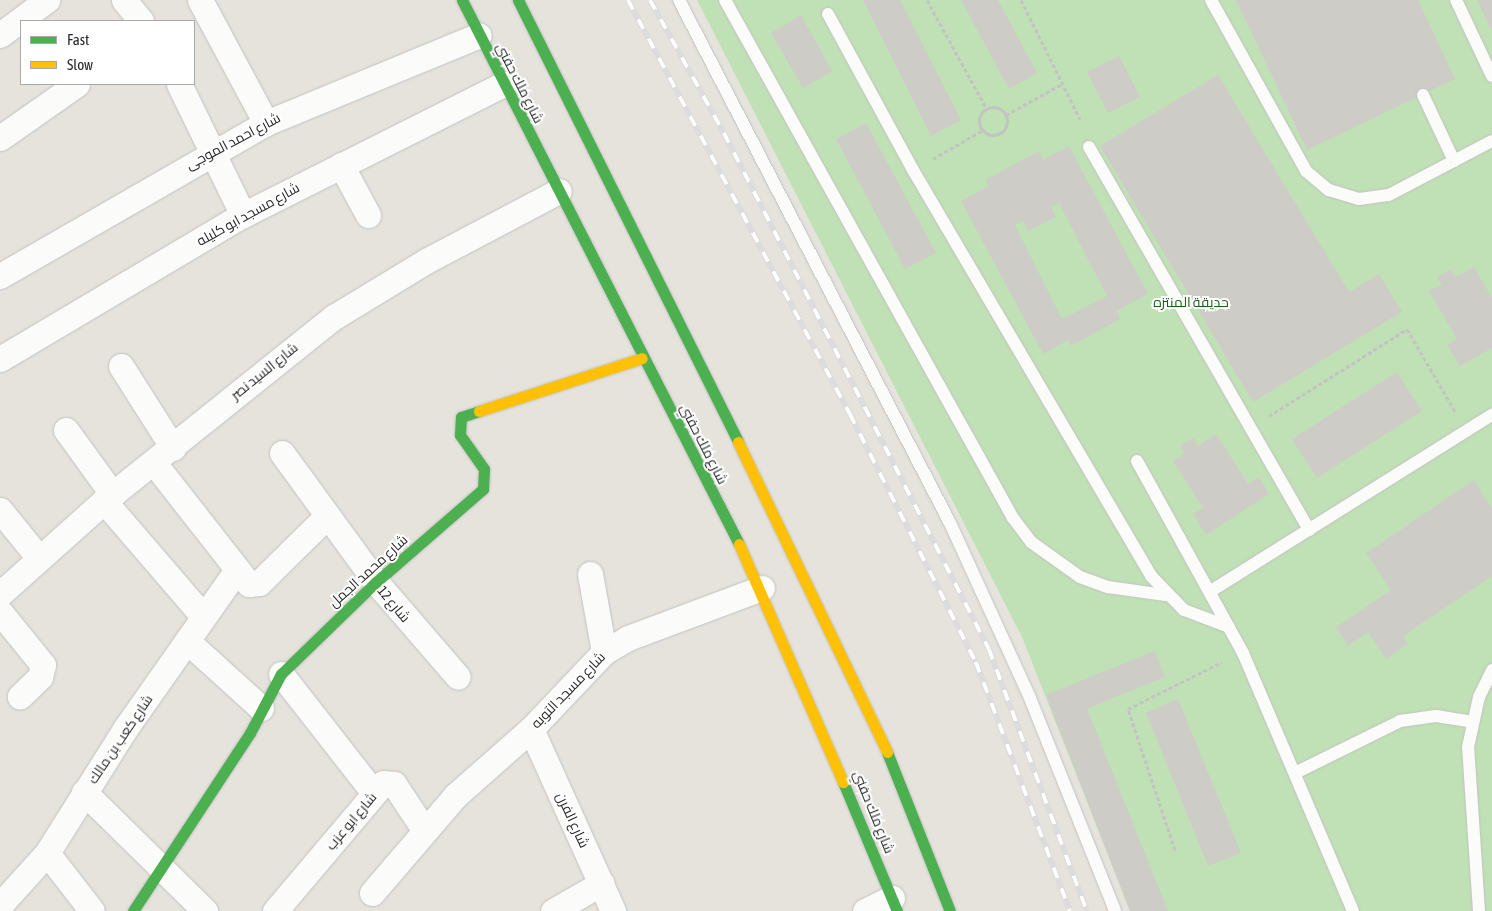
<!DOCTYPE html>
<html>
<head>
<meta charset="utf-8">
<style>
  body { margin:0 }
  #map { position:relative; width:1492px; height:911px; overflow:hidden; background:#e5e3dc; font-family:"Asap Condensed",Cairo,sans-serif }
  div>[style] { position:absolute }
  .green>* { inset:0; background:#c0e1b5 }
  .building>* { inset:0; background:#ceccc7 }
  .path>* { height:3px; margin-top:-1.5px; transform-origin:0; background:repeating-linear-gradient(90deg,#c3c3c2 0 4px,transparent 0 6.5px) }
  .path>.ring { margin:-1.5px; padding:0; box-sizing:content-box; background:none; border:3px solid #c3c3c2; border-radius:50% }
  .roads { filter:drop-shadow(0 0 1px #c2c2c2) drop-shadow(0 0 1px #c2c2c2) }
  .lane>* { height:12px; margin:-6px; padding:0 6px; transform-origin:6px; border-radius:6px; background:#fbfbfa }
  .street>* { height:25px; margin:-12.5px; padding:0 12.5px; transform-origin:12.5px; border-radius:12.5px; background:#fbfbfa }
  .fast>* { height:11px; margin:-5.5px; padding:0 5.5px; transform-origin:5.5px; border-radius:5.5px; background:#4caf50 }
  .slow>* { height:11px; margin:-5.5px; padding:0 5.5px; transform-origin:5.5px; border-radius:5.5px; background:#ffc107 }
  .rail>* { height:5.5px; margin-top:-2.75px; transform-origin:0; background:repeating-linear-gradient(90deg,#fff 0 11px,#dcdbdd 0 22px); box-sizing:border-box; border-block:1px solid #dcdbdd }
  span { translate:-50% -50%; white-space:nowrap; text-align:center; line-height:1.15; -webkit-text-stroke:4px #fff; paint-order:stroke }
  .street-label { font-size:14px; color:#272727 }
  .park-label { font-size:14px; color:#1c601a }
  .legend { position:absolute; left:20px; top:20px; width:175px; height:65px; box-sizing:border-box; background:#fff; border:1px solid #a9a9a9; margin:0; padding:6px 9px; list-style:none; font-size:15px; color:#272727 }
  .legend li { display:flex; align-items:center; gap:10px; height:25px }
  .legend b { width:25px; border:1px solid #a9a9a9 }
</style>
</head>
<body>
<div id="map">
  <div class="green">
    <i style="clip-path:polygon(697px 0,1492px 0,1492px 911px,1130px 911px,1022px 637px)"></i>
  </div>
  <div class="building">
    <i style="clip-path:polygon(863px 0,900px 0,961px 120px,931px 136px)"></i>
    <i style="clip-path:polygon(961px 0,998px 0,1037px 73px,1009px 89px)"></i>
    <i style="clip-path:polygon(1236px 0,1418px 0,1455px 79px,1307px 150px)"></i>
    <i style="clip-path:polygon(1477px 0,1492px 0,1492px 31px)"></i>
    <i style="clip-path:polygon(801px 15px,832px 71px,803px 88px,771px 33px)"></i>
    <i style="clip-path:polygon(1119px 56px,1140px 97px,1108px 113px,1087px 72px)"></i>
    <i style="clip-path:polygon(1218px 75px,1349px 292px,1379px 274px,1402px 312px,1253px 402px,1100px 146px)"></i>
    <i style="clip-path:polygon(866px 123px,936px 253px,905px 269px,836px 139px)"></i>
    <i style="clip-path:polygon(evenodd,1069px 146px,1148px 294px,1117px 311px,1120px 319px,1071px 346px,1068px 340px,1043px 354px,961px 201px,989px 186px,985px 180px,1039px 151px,1043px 160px,1069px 146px,1059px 203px,1107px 296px,1062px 319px,1015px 225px,1023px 221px,1028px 231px,1056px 217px,1051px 207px,1059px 203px)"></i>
    <i style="clip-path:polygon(1474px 267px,1492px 298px,1492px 348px,1460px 366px,1447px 345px,1457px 339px,1429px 291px,1442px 284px,1437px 277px,1451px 269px,1455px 277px)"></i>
    <i style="clip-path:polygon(1397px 372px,1422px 411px,1317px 478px,1292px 439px)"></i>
    <i style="clip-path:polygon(1216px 434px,1248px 484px,1259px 477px,1269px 494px,1206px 535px,1193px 514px,1203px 508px,1173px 461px,1185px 453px,1180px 446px,1193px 438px,1198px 446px)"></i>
    <i style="clip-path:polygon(1474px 480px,1492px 508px,1492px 576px,1403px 636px,1408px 644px,1386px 659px,1368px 632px,1348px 646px,1336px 627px,1391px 590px,1366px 553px)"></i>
    <i style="clip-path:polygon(1155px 651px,1165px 677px,1087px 709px,1168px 911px,1130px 911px,1046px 695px)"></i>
    <i style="clip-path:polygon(1178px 699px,1241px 853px,1208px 866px,1146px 713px)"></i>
  </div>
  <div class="path">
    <i style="left:927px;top:0;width:124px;rotate:61.2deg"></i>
    <i style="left:1021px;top:0;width:133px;rotate:63.6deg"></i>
    <i class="ring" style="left:979px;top:107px;width:25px;height:25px"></i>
    <i style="left:1006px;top:115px;width:64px;rotate:-29deg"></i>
    <i style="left:933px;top:159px;width:58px;rotate:-30.1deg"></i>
    <i style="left:1269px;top:416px;width:163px;rotate:-32.2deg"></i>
    <i style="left:1407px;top:329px;width:95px;rotate:59.7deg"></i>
    <i style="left:1175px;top:850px;width:149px;rotate:-108.4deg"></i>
    <i style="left:1128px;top:709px;width:105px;rotate:-26.6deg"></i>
  </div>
  <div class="roads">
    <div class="lane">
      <i style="left:679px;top:0;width:589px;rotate:62.61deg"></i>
      <i style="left:950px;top:523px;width:192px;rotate:65.4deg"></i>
      <i style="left:1030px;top:698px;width:229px;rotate:68.2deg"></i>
      <i style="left:725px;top:0;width:593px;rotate:60.93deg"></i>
      <i style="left:1013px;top:518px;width:30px;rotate:53deg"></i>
      <i style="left:1031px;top:542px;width:60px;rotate:35.5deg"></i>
      <i style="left:1080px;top:577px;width:30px;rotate:20deg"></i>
      <i style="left:1108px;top:587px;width:58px;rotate:8deg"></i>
      <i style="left:1211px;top:0;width:196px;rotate:60.9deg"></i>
      <i style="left:1306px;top:171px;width:30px;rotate:40deg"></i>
      <i style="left:1329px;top:190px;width:31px;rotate:17deg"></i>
      <i style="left:1359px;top:199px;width:30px;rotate:-8deg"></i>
      <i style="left:1389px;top:195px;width:116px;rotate:-27.7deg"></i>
      <i style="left:1456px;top:0;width:84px;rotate:64.7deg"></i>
      <i style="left:828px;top:14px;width:178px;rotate:61.4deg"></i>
      <i style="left:913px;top:170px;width:471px;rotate:59.6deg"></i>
      <i style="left:1151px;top:576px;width:47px;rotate:45.9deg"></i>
      <i style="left:1184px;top:610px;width:48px;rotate:20.7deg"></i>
      <i style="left:1423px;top:95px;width:73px;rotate:64.8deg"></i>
      <i style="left:1089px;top:147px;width:442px;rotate:60.1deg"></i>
      <i style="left:1137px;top:461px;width:219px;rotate:61.1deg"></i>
      <i style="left:1243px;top:653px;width:280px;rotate:66.9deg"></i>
      <i style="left:1211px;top:591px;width:332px;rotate:-32.1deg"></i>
      <i style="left:1297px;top:772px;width:115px;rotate:-26.3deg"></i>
      <i style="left:1400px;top:721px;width:36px;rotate:-8deg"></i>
      <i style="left:1436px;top:716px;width:36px;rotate:9deg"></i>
      <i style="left:1479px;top:911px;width:164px;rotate:-93.8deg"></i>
      <i style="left:1468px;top:747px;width:51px;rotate:-77.6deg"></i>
      <i style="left:1479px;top:697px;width:30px;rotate:-64deg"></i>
    </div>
    <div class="street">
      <i style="left:124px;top:0;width:27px;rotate:51deg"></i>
      <i style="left:200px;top:0;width:140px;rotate:61.8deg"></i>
      <i style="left:0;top:35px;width:59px;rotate:-36.7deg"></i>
      <i style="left:179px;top:84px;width:146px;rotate:64deg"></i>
      <i style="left:0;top:138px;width:94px;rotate:-35deg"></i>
      <i style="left:341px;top:165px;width:57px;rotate:61.6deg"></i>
      <i style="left:0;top:276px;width:307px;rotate:-29.9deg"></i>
      <i style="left:266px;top:123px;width:230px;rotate:-22.4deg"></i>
      <i style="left:0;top:359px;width:282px;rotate:-30.7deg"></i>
      <i style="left:243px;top:215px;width:292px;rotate:-26.7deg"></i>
      <i style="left:121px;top:366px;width:97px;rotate:57.6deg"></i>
      <i style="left:66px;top:430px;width:80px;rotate:54.1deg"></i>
      <i style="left:282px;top:453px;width:160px;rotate:53.9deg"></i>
      <i style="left:376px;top:582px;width:125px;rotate:49.2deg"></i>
      <i style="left:154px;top:463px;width:154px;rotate:51.9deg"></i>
      <i style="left:249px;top:584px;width:10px;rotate:-6deg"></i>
      <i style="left:259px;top:583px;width:94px;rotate:-44.6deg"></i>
      <i style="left:104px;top:501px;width:152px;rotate:49.3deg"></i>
      <i style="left:0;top:510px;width:60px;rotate:51deg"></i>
      <i style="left:590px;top:574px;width:79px;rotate:79.8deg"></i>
      <i style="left:0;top:594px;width:140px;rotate:-41.8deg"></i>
      <i style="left:104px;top:501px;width:295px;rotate:-38.7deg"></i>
      <i style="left:334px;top:317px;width:108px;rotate:-31.3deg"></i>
      <i style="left:426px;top:261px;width:150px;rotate:-27.8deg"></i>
      <i style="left:0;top:612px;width:68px;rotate:50.9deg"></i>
      <i style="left:43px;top:665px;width:12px;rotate:104deg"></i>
      <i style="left:40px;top:677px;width:28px;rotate:136deg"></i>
      <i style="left:187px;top:641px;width:100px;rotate:42.2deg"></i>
      <i style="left:281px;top:674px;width:151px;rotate:52deg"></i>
      <i style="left:531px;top:729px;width:200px;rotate:65.7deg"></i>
      <i style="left:84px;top:792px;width:170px;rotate:44.5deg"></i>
      <i style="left:47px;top:853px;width:73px;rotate:52.2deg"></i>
      <i style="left:372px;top:893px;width:128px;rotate:-49.4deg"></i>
      <i style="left:455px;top:796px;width:101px;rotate:-41.4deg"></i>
      <i style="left:531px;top:729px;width:106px;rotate:-46.5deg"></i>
      <i style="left:604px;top:652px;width:28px;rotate:-30deg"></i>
      <i style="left:628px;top:638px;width:143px;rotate:-20.5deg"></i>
      <i style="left:0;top:905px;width:70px;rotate:-47.9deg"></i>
      <i style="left:47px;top:853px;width:146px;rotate:-57.8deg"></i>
      <i style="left:125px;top:729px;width:193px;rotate:-54.9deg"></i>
      <i style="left:275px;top:911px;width:167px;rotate:-49.8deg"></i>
      <i style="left:383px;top:783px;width:11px;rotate:5deg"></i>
      <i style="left:394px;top:784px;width:56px;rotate:56.6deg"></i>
      <i style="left:553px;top:911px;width:56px;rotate:-29.7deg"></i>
      <i style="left:865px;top:911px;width:30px;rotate:-26deg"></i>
    </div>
    <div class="fast">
      <i style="left:462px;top:0;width:610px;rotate:63.02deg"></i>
      <i style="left:518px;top:0;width:494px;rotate:63.5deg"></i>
      <i style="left:887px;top:752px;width:171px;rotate:68.4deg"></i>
      <i style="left:843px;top:782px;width:140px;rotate:67.3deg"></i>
      <i style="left:133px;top:911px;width:213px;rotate:-56.7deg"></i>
      <i style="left:250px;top:733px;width:67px;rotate:-62.3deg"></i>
      <i style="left:281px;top:674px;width:132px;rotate:-44.1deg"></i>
      <i style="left:376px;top:582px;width:142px;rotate:-41deg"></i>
      <i style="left:483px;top:489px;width:20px;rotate:-87deg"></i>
      <i style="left:484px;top:469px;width:42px;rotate:-125.2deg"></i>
      <i style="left:460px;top:435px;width:18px;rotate:-87deg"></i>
      <i style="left:461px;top:417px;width:19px;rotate:-18deg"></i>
    </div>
    <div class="slow">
      <i style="left:479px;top:411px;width:171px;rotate:-18deg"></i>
      <i style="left:738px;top:442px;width:344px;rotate:64.3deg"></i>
      <i style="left:739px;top:544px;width:260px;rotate:66.4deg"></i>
    </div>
  </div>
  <div class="rail">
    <i style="left:628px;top:0;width:470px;rotate:61.8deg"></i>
    <i style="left:850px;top:414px;width:278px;rotate:63.1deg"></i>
    <i style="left:976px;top:662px;width:266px;rotate:69.3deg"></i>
    <i style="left:650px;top:0;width:152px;rotate:60.9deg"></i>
    <i style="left:724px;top:133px;width:580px;rotate:62.82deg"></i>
    <i style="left:989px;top:649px;width:280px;rotate:69.5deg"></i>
  </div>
  <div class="street-label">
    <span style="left:520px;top:83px;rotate:63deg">شارع ملك حفني</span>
    <span style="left:233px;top:141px;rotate:-28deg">شارع احمد الموجى</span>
    <span style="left:248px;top:214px;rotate:-29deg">شارع مسجد ابو كليله</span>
    <span style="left:264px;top:371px;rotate:-39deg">شارع السيد نصر</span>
    <span style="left:704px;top:444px;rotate:63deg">شارع ملك حفني</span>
    <span style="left:368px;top:571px;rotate:-42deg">شارع محمد الجمل</span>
    <span style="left:394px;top:604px;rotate:50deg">شارع 12</span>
    <span style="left:568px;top:690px;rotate:-46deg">شارع مسجد التوبه</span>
    <span style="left:120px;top:739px;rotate:-56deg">شارع كعب بن مالك</span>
    <span style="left:874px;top:812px;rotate:68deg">شارع ملك حفني</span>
    <span style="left:573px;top:820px;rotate:65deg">شارع الفرن</span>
    <span style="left:351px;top:821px;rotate:-50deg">شارع ابو عزب</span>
  </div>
  <div class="park-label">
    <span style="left:1191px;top:302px">حديقة المنتزه</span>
  </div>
  <ul class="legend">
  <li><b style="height:6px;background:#4caf50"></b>Fast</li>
  <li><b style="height:6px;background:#ffc107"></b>Slow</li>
  </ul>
</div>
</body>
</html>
